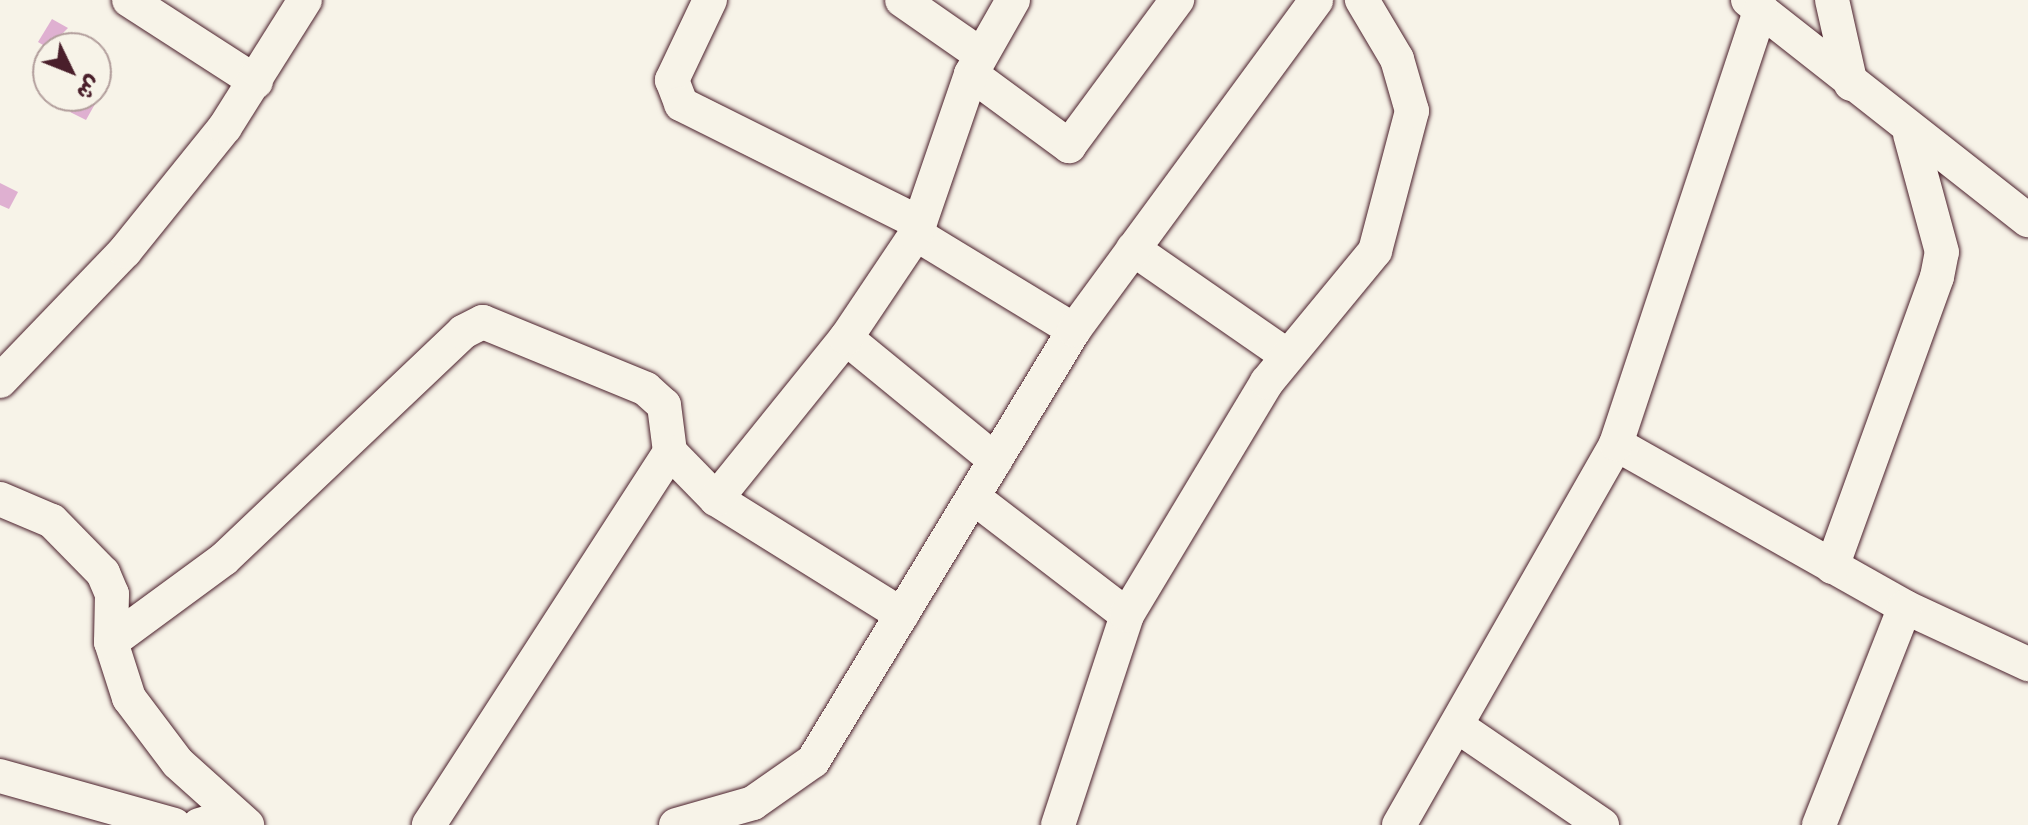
<!DOCTYPE html>
<html>
<head>
<meta charset="utf-8">
<style>
  body { margin:0 }
  #map { position:relative; width:2028px; height:825px; overflow:hidden; background:#f7f3e8; font-family:"Balsamiq Sans","Playpen Sans Arabic",sans-serif }
  div>[style] { position:absolute }
  .building>* { inset:0; background:#dfb0d1 }
  .roads { filter:drop-shadow(0 0 2px #4a1f2b) drop-shadow(0 0 2px #4a1f2b) }
  .street>* { height:34px; margin:-17px; padding:0 17px; transform-origin:17px; border-radius:17px; background:#f7f3e8 }
  span { translate:-50% -50%; white-space:nowrap; text-align:center; line-height:1.15; -webkit-text-stroke:8px #f7f3e8; paint-order:stroke }
  .north { position:absolute; left:32px; top:32px; width:80px; height:80px; box-sizing:border-box; background:#f7f3e8; border:2px solid #b29e9c; border-radius:50%; rotate:133deg; font-size:22px; font-weight:700; line-height:32px; text-align:center; color:#4a1f2b }
  .north::after { content:''; display:block; margin:auto; width:28px; height:36px; background:#4a1f2b; clip-path:polygon(50% 0,100% 100%,50% 72%,0 100%) }
</style>
</head>
<body>
<div id="map">
  <div class="building">
    <i style="clip-path:polygon(52px 19px,68px 28px,48px 48px,38px 42px)"></i>
    <i style="clip-path:polygon(79px 96px,95px 104px,86px 120px,70px 112px)"></i>
    <i style="clip-path:polygon(0 183px,18px 192px,9px 209px,0 205px)"></i>
  </div>
  <div class="roads">
    <div class="street">
      <i style="left:129px;top:0;width:151px;rotate:32.8deg"></i>
      <i style="left:710px;top:0;width:89px;rotate:115.4deg"></i>
      <i style="left:672px;top:80px;width:26px;rotate:69deg"></i>
      <i style="left:681px;top:104px;width:267px;rotate:26.5deg"></i>
      <i style="left:902px;top:0;width:96px;rotate:34.8deg"></i>
      <i style="left:1748px;top:0;width:356px;rotate:38.2deg"></i>
      <i style="left:1832px;top:0;width:86px;rotate:77.3deg"></i>
      <i style="left:971px;top:74px;width:122px;rotate:36.3deg"></i>
      <i style="left:1069px;top:146px;width:182px;rotate:-53.5deg"></i>
      <i style="left:916px;top:234px;width:185px;rotate:31.3deg"></i>
      <i style="left:1133px;top:249px;width:186px;rotate:34.7deg"></i>
      <i style="left:846px;top:338px;width:193px;rotate:39.3deg"></i>
      <i style="left:0;top:381px;width:180px;rotate:-46.1deg"></i>
      <i style="left:125px;top:251px;width:159px;rotate:-51.1deg"></i>
      <i style="left:225px;top:127px;width:150px;rotate:-57.8deg"></i>
      <i style="left:1616px;top:444px;width:332px;rotate:29.4deg"></i>
      <i style="left:1905px;top:607px;width:136px;rotate:24.9deg"></i>
      <i style="left:670px;top:452px;width:66px;rotate:45.6deg"></i>
      <i style="left:716px;top:499px;width:219px;rotate:31.9deg"></i>
      <i style="left:973px;top:497px;width:194px;rotate:37.5deg"></i>
      <i style="left:0;top:499px;width:56px;rotate:22.9deg"></i>
      <i style="left:52px;top:521px;width:73px;rotate:45.6deg"></i>
      <i style="left:103px;top:573px;width:23px;rotate:67deg"></i>
      <i style="left:112px;top:594px;width:48px;rotate:91.2deg"></i>
      <i style="left:111px;top:642px;width:59px;rotate:72.2deg"></i>
      <i style="left:129px;top:698px;width:81px;rotate:53deg"></i>
      <i style="left:178px;top:763px;width:93px;rotate:41.9deg"></i>
      <i style="left:716px;top:499px;width:207px;rotate:-51.1deg"></i>
      <i style="left:846px;top:338px;width:125px;rotate:-56.1deg"></i>
      <i style="left:916px;top:234px;width:169px;rotate:-71deg"></i>
      <i style="left:971px;top:74px;width:85px;rotate:-60.4deg"></i>
      <i style="left:1832px;top:567px;width:308px;rotate:-70.1deg"></i>
      <i style="left:1937px;top:277px;width:25px;rotate:-79deg"></i>
      <i style="left:1942px;top:252px;width:122px;rotate:-105.2deg"></i>
      <i style="left:111px;top:642px;width:140px;rotate:-36.3deg"></i>
      <i style="left:224px;top:559px;width:330px;rotate:-43.5deg"></i>
      <i style="left:463px;top:332px;width:22px;rotate:-27deg"></i>
      <i style="left:483px;top:322px;width:176px;rotate:22.3deg"></i>
      <i style="left:646px;top:389px;width:24px;rotate:42deg"></i>
      <i style="left:664px;top:405px;width:47px;rotate:82.7deg"></i>
      <i style="left:670px;top:452px;width:444px;rotate:122.9deg"></i>
      <i style="left:1460px;top:728px;width:172px;rotate:34.3deg"></i>
      <i style="left:0;top:776px;width:181px;rotate:15.7deg"></i>
      <i style="left:199px;top:825px;width:33px;rotate:-16deg"></i>
      <i style="left:676px;top:825px;width:80px;rotate:-15.9deg"></i>
      <i style="left:753px;top:803px;width:73px;rotate:-35deg"></i>
      <i style="left:813px;top:761px;width:504px;rotate:-58.8deg"></i>
      <i style="left:1074px;top:330px;width:409px;rotate:-53.7deg"></i>
      <i style="left:1058px;top:825px;width:221px;rotate:-71.8deg"></i>
      <i style="left:1127px;top:615px;width:272px;rotate:-59deg"></i>
      <i style="left:1267px;top:382px;width:170px;rotate:-50.5deg"></i>
      <i style="left:1375px;top:251px;width:145px;rotate:-75.2deg"></i>
      <i style="left:1412px;top:111px;width:54px;rotate:-106.1deg"></i>
      <i style="left:1397px;top:59px;width:69px;rotate:-120.7deg"></i>
      <i style="left:1399px;top:825px;width:438px;rotate:-60.3deg"></i>
      <i style="left:1616px;top:444px;width:459px;rotate:-71.6deg"></i>
      <i style="left:1819px;top:825px;width:234px;rotate:-68.5deg"></i>
    </div>
  </div>
  <div class="north">ش</div>
</div>
</body>
</html>
